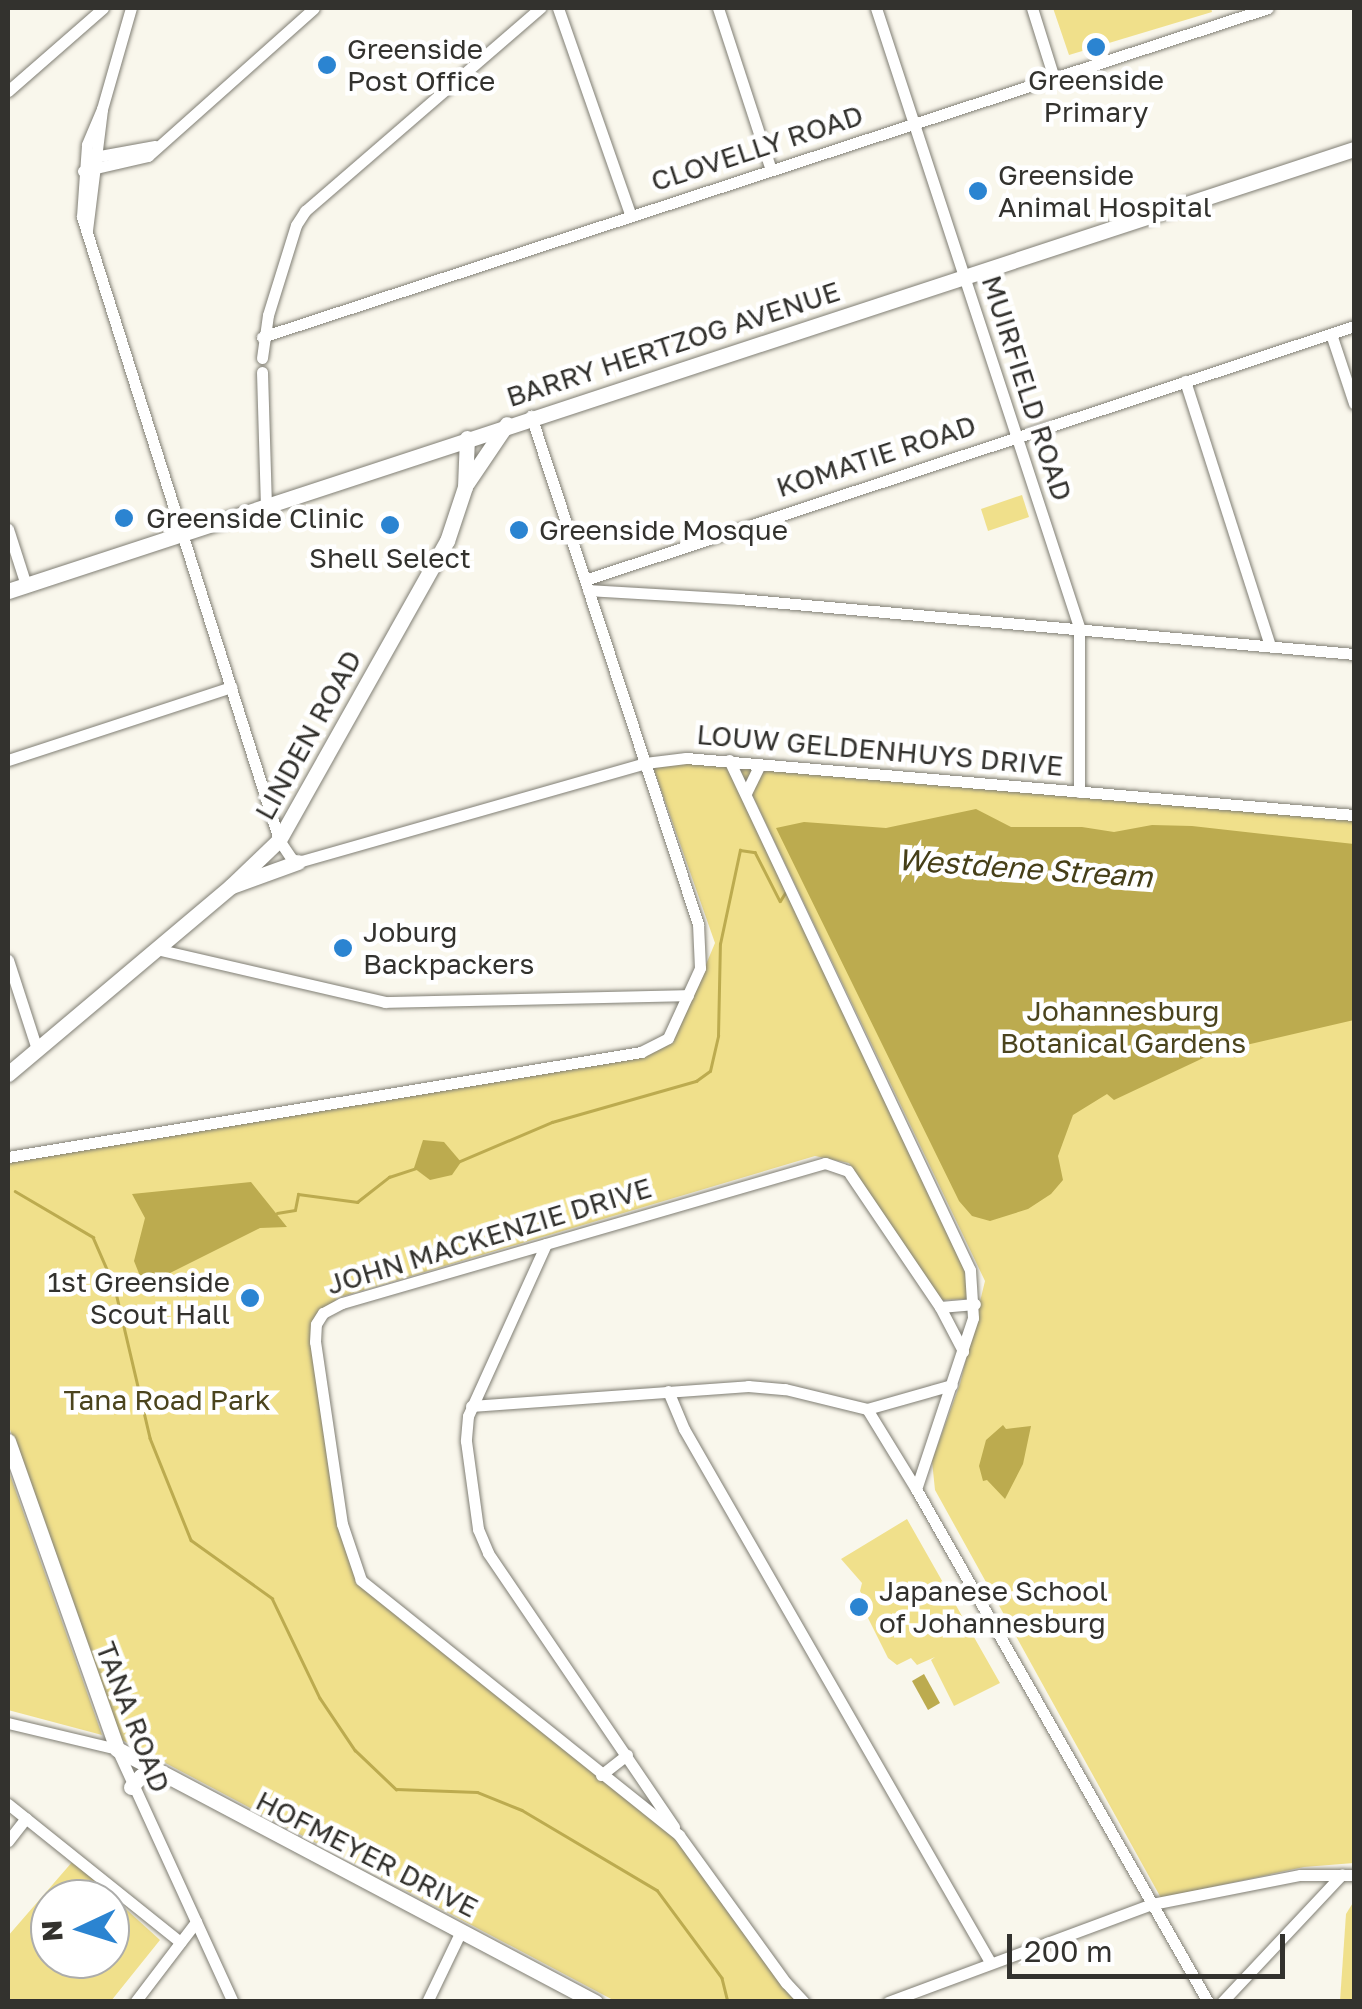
<!DOCTYPE html>
<html>
<head>
<meta charset="utf-8">
<style>
  body { margin:0 }
  #map { position:relative; width:1362px; height:2009px; overflow:hidden; background:#f9f7ec; font-family:"Golos Text",sans-serif }
  div>[style] { position:absolute }
  .green>* { inset:0; background:#f0e08b }
  .water>* { inset:0; background:#bcab4f }
  .stream>* { height:2.5px; margin:-1.25px; padding:0 1.25px; transform-origin:1.25px; border-radius:1.25px; background:#bcab4f }
  .roads { filter:drop-shadow(0 0 2px #807e74) drop-shadow(0 0 2px #807e74) }
  .minor>* { height:11px; margin:-5.5px; padding:0 5.5px; transform-origin:5.5px; border-radius:5.5px; background:#fff }
  .major>* { height:15px; margin:-7.5px; padding:0 7.5px; transform-origin:7.5px; border-radius:7.5px; background:#fff }
  .dots>* { width:28px; height:28px; translate:-50% -50%; box-sizing:border-box; border:5px solid #fff; border-radius:50% }
  span { translate:-50% -50%; white-space:nowrap; text-align:center; line-height:1.15; -webkit-text-stroke:9px #fff; paint-order:stroke }
  .poi-label { font-size:28px; color:#33322e }
  .left { translate:0 -50%; text-align:left }
  .right { translate:-100% -50%; text-align:right }
  .street-label { font-size:28px; color:#33322e }
  .park-label { font-size:28px; color:#4b441d }
  .water-label { font-size:30px; color:#463f18; font-style:italic }
  .frame { position:absolute; inset:0; border:10px solid #33322e; pointer-events:none }
  .north { position:absolute; left:30px; top:1879px; width:100px; height:100px; box-sizing:border-box; background:#fff; border:2px solid #adadab; border-radius:50%; rotate:266deg; font-size:28px; font-weight:700; line-height:40px; text-align:center; color:#33322e }
  .north::after { content:''; display:block; margin:auto; width:35px; height:45px; background:#2b84d1; clip-path:polygon(50% 0,100% 100%,50% 72%,0 100%) }
  .scale { position:absolute; left:1007px; top:1934px; width:278px; height:45px; box-sizing:border-box; border:5px solid #33322e; border-top:0; padding-left:12px; font-size:30px; line-height:35px; white-space:nowrap; color:#33322e; -webkit-text-stroke:8px #fff; paint-order:stroke }
</style>
</head>
<body>
<div id="map">
  <div class="green">
    <i style="clip-path:polygon(1053px 8px,1211px 8px,1212px 12px,1069px 55px)"></i>
    <i style="clip-path:polygon(1022px 495px,1029px 517px,988px 531px,981px 509px)"></i>
    <i style="clip-path:polygon(652px 764px,727px 764px,964px 1265px,969px 1299px,939px 1300px,849px 1163px,815px 1156px,337px 1298px,318px 1330px,348px 1547px,363px 1579px,680px 1831px,803px 2001px,615px 2001px,122px 1740px,8px 1424px,8px 1156px,673px 1043px,715px 943px)"></i>
    <i style="clip-path:polygon(738px 765px,1354px 817px,1354px 1863px,1304px 1867px,1161px 1898px,935px 1490px,932px 1461px,960px 1384px,985px 1281px)"></i>
    <i style="clip-path:polygon(9px 1472px,102px 1735px,8px 1710px)"></i>
    <i style="clip-path:polygon(907px 1519px,1000px 1683px,954px 1706px,931px 1660px,935px 1657px,917px 1665px,911px 1658px,897px 1665px,888px 1658px,867px 1616px,872px 1611px,860px 1591px,862px 1583px,841px 1559px)"></i>
    <i style="clip-path:polygon(evenodd,73px 1861px,160px 1940px,111px 2001px,8px 2002px,8px 1936px,73px 1861px,50px 1899px,110px 1899px,110px 1959px,50px 1959px,50px 1899px)"></i>
    <i style="clip-path:polygon(1354px 1901px,1354px 2001px,1340px 2001px,1346px 1914px)"></i>
  </div>
  <div class="water">
    <i style="clip-path:polygon(976px 809px,1011px 827px,1082px 827px,1114px 832px,1152px 825px,1192px 826px,1354px 844px,1354px 1020px,1216px 1052px,1114px 1100px,1107px 1094px,1073px 1115px,1058px 1156px,1063px 1180px,1051px 1194px,1028px 1209px,990px 1221px,972px 1216px,959px 1201px,776px 828px,804px 822px,886px 828px)"></i>
    <i style="clip-path:polygon(423px 1140px,444px 1142px,461px 1162px,452px 1175px,430px 1180px,414px 1168px)"></i>
    <i style="clip-path:polygon(251px 1182px,287px 1227px,260px 1228px,168px 1274px,140px 1276px,134px 1261px,145px 1218px,132px 1194px)"></i>
    <i style="clip-path:polygon(1003px 1425px,1006px 1429px,1031px 1426px,1023px 1464px,1005px 1499px,987px 1480px,983px 1481px,979px 1466px,986px 1440px)"></i>
    <i style="clip-path:polygon(924px 1674px,940px 1703px,928px 1710px,912px 1681px)"></i>
  </div>
  <div class="stream">
    <i style="left:458px;top:1162px;width:102px;rotate:-23.1deg"></i>
    <i style="left:552px;top:1122px;width:150px;rotate:-15.9deg"></i>
    <i style="left:696px;top:1081px;width:17px;rotate:-36deg"></i>
    <i style="left:710px;top:1071px;width:36px;rotate:-77deg"></i>
    <i style="left:718px;top:1036px;width:92px;rotate:-88.8deg"></i>
    <i style="left:720px;top:944px;width:96px;rotate:-78deg"></i>
    <i style="left:740px;top:850px;width:15px;rotate:8deg"></i>
    <i style="left:755px;top:852px;width:55px;rotate:63deg"></i>
    <i style="left:780px;top:901px;width:13px;rotate:-58deg"></i>
    <i style="left:15px;top:1191px;width:91px;rotate:30.5deg"></i>
    <i style="left:93px;top:1237px;width:50px;rotate:66.5deg"></i>
    <i style="left:113px;top:1283px;width:28px;rotate:-15deg"></i>
    <i style="left:277px;top:1213px;width:18px;rotate:-9deg"></i>
    <i style="left:295px;top:1210px;width:16px;rotate:-79deg"></i>
    <i style="left:298px;top:1194px;width:60px;rotate:7.7deg"></i>
    <i style="left:357px;top:1202px;width:41px;rotate:-38deg"></i>
    <i style="left:389px;top:1177px;width:28px;rotate:-18deg"></i>
    <i style="left:114px;top:1284px;width:158px;rotate:76.8deg"></i>
    <i style="left:150px;top:1438px;width:110px;rotate:68.1deg"></i>
    <i style="left:191px;top:1540px;width:100px;rotate:35.6deg"></i>
    <i style="left:272px;top:1598px;width:111px;rotate:64.4deg"></i>
    <i style="left:320px;top:1698px;width:63px;rotate:56.1deg"></i>
    <i style="left:355px;top:1750px;width:57px;rotate:43.6deg"></i>
    <i style="left:396px;top:1789px;width:81px;rotate:2.1deg"></i>
    <i style="left:477px;top:1792px;width:48px;rotate:21.8deg"></i>
    <i style="left:522px;top:1810px;width:157px;rotate:30.7deg"></i>
    <i style="left:657px;top:1890px;width:109px;rotate:53.5deg"></i>
    <i style="left:722px;top:1978px;width:25px;rotate:76deg"></i>
  </div>
  <div class="roads">
    <div class="minor">
      <i style="left:558px;top:8px;width:220px;rotate:70.7deg"></i>
      <i style="left:718px;top:8px;width:170px;rotate:71.9deg"></i>
      <i style="left:876px;top:8px;width:651px;rotate:71.84deg"></i>
      <i style="left:1079px;top:627px;width:165px;rotate:90deg"></i>
      <i style="left:1032px;top:8px;width:73px;rotate:72.6deg"></i>
      <i style="left:8px;top:91px;width:126px;rotate:-41.1deg"></i>
      <i style="left:102px;top:109px;width:39px;rotate:113deg"></i>
      <i style="left:87px;top:145px;width:72px;rotate:94deg"></i>
      <i style="left:82px;top:217px;width:653px;rotate:72.45deg"></i>
      <i style="left:279px;top:840px;width:23px;rotate:56deg"></i>
      <i style="left:292px;top:859px;width:7px;rotate:27deg"></i>
      <i style="left:298px;top:862px;width:361px;rotate:-15.9deg"></i>
      <i style="left:645px;top:763px;width:41px;rotate:-7deg"></i>
      <i style="left:686px;top:758px;width:670px;rotate:4.88deg"></i>
      <i style="left:89px;top:158px;width:67px;rotate:-10.3deg"></i>
      <i style="left:83px;top:171px;width:67px;rotate:-13deg"></i>
      <i style="left:148px;top:156px;width:222px;rotate:-41.7deg"></i>
      <i style="left:87px;top:230px;width:122px;rotate:-82.9deg"></i>
      <i style="left:102px;top:109px;width:105px;rotate:-74deg"></i>
      <i style="left:1331px;top:334px;width:73px;rotate:71.6deg"></i>
      <i style="left:262px;top:337px;width:1058px;rotate:-18.11deg"></i>
      <i style="left:262px;top:358px;width:43px;rotate:-82.1deg"></i>
      <i style="left:268px;top:315px;width:94px;rotate:-72.7deg"></i>
      <i style="left:296px;top:225px;width:17px;rotate:-57deg"></i>
      <i style="left:305px;top:211px;width:311px;rotate:-40.8deg"></i>
      <i style="left:262px;top:372px;width:133px;rotate:88.3deg"></i>
      <i style="left:1185px;top:381px;width:278px;rotate:72.2deg"></i>
      <i style="left:8px;top:529px;width:59px;rotate:72.2deg"></i>
      <i style="left:585px;top:580px;width:810px;rotate:-18.28deg"></i>
      <i style="left:588px;top:590px;width:151px;rotate:3.4deg"></i>
      <i style="left:739px;top:599px;width:617px;rotate:5.11deg"></i>
      <i style="left:8px;top:760px;width:235px;rotate:-18.1deg"></i>
      <i style="left:729px;top:760px;width:564px;rotate:64.71deg"></i>
      <i style="left:970px;top:1270px;width:48px;rotate:86.4deg"></i>
      <i style="left:973px;top:1318px;width:180px;rotate:108.4deg"></i>
      <i style="left:916px;top:1489px;width:590px;rotate:60.35deg"></i>
      <i style="left:746px;top:793px;width:32px;rotate:-64deg"></i>
      <i style="left:156px;top:949px;width:235px;rotate:13deg"></i>
      <i style="left:385px;top:1002px;width:303px;rotate:-1.3deg"></i>
      <i style="left:8px;top:960px;width:94px;rotate:72deg"></i>
      <i style="left:8px;top:1157px;width:642px;rotate:-9.42deg"></i>
      <i style="left:641px;top:1052px;width:30px;rotate:-27deg"></i>
      <i style="left:668px;top:1038px;width:77px;rotate:-65.4deg"></i>
      <i style="left:700px;top:968px;width:44px;rotate:-92.6deg"></i>
      <i style="left:698px;top:924px;width:535px;rotate:-108.2deg"></i>
      <i style="left:546px;top:1244px;width:189px;rotate:114.4deg"></i>
      <i style="left:468px;top:1416px;width:25px;rotate:95deg"></i>
      <i style="left:466px;top:1441px;width:89px;rotate:82.2deg"></i>
      <i style="left:478px;top:1529px;width:26px;rotate:67deg"></i>
      <i style="left:488px;top:1553px;width:331px;rotate:55.8deg"></i>
      <i style="left:940px;top:1307px;width:50px;rotate:62.4deg"></i>
      <i style="left:668px;top:1391px;width:41px;rotate:67.2deg"></i>
      <i style="left:684px;top:1429px;width:615px;rotate:60.14deg"></i>
      <i style="left:471px;top:1406px;width:278px;rotate:-4.1deg"></i>
      <i style="left:748px;top:1386px;width:37px;rotate:5deg"></i>
      <i style="left:785px;top:1389px;width:84px;rotate:13.7deg"></i>
      <i style="left:867px;top:1409px;width:88px;rotate:-15.8deg"></i>
      <i style="left:867px;top:1409px;width:94px;rotate:58.5deg"></i>
      <i style="left:8px;top:1723px;width:112px;rotate:13.4deg"></i>
      <i style="left:117px;top:1749px;width:278px;rotate:65.4deg"></i>
      <i style="left:601px;top:1775px;width:33px;rotate:-38deg"></i>
      <i style="left:8px;top:1804px;width:221px;rotate:38.7deg"></i>
      <i style="left:8px;top:1841px;width:29px;rotate:-52deg"></i>
      <i style="left:135px;top:2002px;width:101px;rotate:-52.7deg"></i>
      <i style="left:427px;top:2002px;width:79px;rotate:-64.4deg"></i>
      <i style="left:804px;top:2002px;width:26px;rotate:-133deg"></i>
      <i style="left:786px;top:1983px;width:183px;rotate:-125.9deg"></i>
      <i style="left:679px;top:1835px;width:408px;rotate:-141.3deg"></i>
      <i style="left:361px;top:1580px;width:59px;rotate:-108.7deg"></i>
      <i style="left:342px;top:1524px;width:184px;rotate:-98.4deg"></i>
      <i style="left:315px;top:1342px;width:18px;rotate:-87deg"></i>
      <i style="left:316px;top:1324px;width:13px;rotate:-58deg"></i>
      <i style="left:323px;top:1313px;width:21px;rotate:-28deg"></i>
      <i style="left:342px;top:1303px;width:503px;rotate:-16.16deg"></i>
      <i style="left:825px;top:1163px;width:24px;rotate:19deg"></i>
      <i style="left:848px;top:1171px;width:164px;rotate:55.9deg"></i>
      <i style="left:940px;top:1307px;width:35px;rotate:-5deg"></i>
      <i style="left:888px;top:2002px;width:282px;rotate:-20.4deg"></i>
      <i style="left:1152px;top:1904px;width:151px;rotate:-11.1deg"></i>
      <i style="left:1300px;top:1875px;width:54px"></i>
      <i style="left:1222px;top:2002px;width:175px;rotate:-46.8deg"></i>
    </div>
    <div class="major">
      <i style="left:467px;top:483px;width:71px;rotate:-55.9deg"></i>
      <i style="left:8px;top:591px;width:1417px;rotate:-18.18deg"></i>
      <i style="left:232px;top:886px;width:70px;rotate:-20deg"></i>
      <i style="left:8px;top:1074px;width:292px;rotate:-40.1deg"></i>
      <i style="left:231px;top:886px;width:66px;rotate:-43.8deg"></i>
      <i style="left:279px;top:840px;width:343px;rotate:-60.7deg"></i>
      <i style="left:447px;top:541px;width:57px;rotate:-71.6deg"></i>
      <i style="left:465px;top:487px;width:49px;rotate:-87.7deg"></i>
      <i style="left:8px;top:1441px;width:327px;rotate:70.5deg"></i>
      <i style="left:117px;top:1749px;width:541px;rotate:27.89deg"></i>
      <i style="left:131px;top:1787px;width:15px;rotate:-48deg"></i>
      <i style="left:141px;top:1776px;width:16px;rotate:-7deg"></i>
    </div>
  </div>
  <div class="dots">
    <i style="left:1096px;top:47px;background:#2b84d1"></i>
    <i style="left:327px;top:65px;background:#2b84d1"></i>
    <i style="left:978px;top:191px;background:#2b84d1"></i>
    <i style="left:124px;top:518px;background:#2b84d1"></i>
    <i style="left:390px;top:525px;background:#2b84d1"></i>
    <i style="left:519px;top:530px;background:#2b84d1"></i>
    <i style="left:343px;top:948px;background:#2b84d1"></i>
    <i style="left:250px;top:1298px;background:#2b84d1"></i>
    <i style="left:859px;top:1607px;background:#2b84d1"></i>
  </div>
  <div class="poi-label">
    <span class="left" style="left:347px;top:65px">Greenside<br>Post Office</span>
    <span style="left:1096px;top:96px">Greenside<br>Primary</span>
    <span class="left" style="left:998px;top:191px">Greenside<br>Animal Hospital</span>
    <span class="left" style="left:146px;top:518px">Greenside Clinic</span>
    <span class="left" style="left:539px;top:530px">Greenside Mosque</span>
    <span style="left:390px;top:558px">Shell Select</span>
    <span class="left" style="left:363px;top:948px">Joburg<br>Backpackers</span>
    <span class="right" style="left:230px;top:1298px">1st Greenside<br>Scout Hall</span>
    <span class="left" style="left:879px;top:1607px">Japanese School<br>of Johannesburg</span>
  </div>
  <div class="street-label">
    <span style="left:757px;top:148px;rotate:-18deg">CLOVELLY ROAD</span>
    <span style="left:673px;top:344px;rotate:-18deg">BARRY HERTZOG AVENUE</span>
    <span style="left:1027px;top:388px;rotate:72deg">MUIRFIELD ROAD</span>
    <span style="left:876px;top:456px;rotate:-18deg">KOMATIE ROAD</span>
    <span style="left:308px;top:735px;rotate:-61deg">LINDEN ROAD</span>
    <span style="left:880px;top:750px;rotate:5deg">LOUW GELDENHUYS DRIVE</span>
    <span style="left:489px;top:1236px;rotate:-17deg">JOHN MACKENZIE DRIVE</span>
    <span style="left:133px;top:1717px;rotate:69deg">TANA ROAD</span>
    <span style="left:367px;top:1854px;rotate:27deg">HOFMEYER DRIVE</span>
  </div>
  <div class="park-label">
    <span style="left:1123px;top:1027px">Johannesburg<br>Botanical Gardens</span>
    <span style="left:167px;top:1400px">Tana Road Park</span>
  </div>
  <div class="water-label">
    <span style="left:1025px;top:868px;rotate:4deg">Westdene Stream</span>
  </div>
  <div class="frame"></div>
  <div class="north">N</div>
  <div class="scale">200 m</div>
</div>
</body>
</html>
